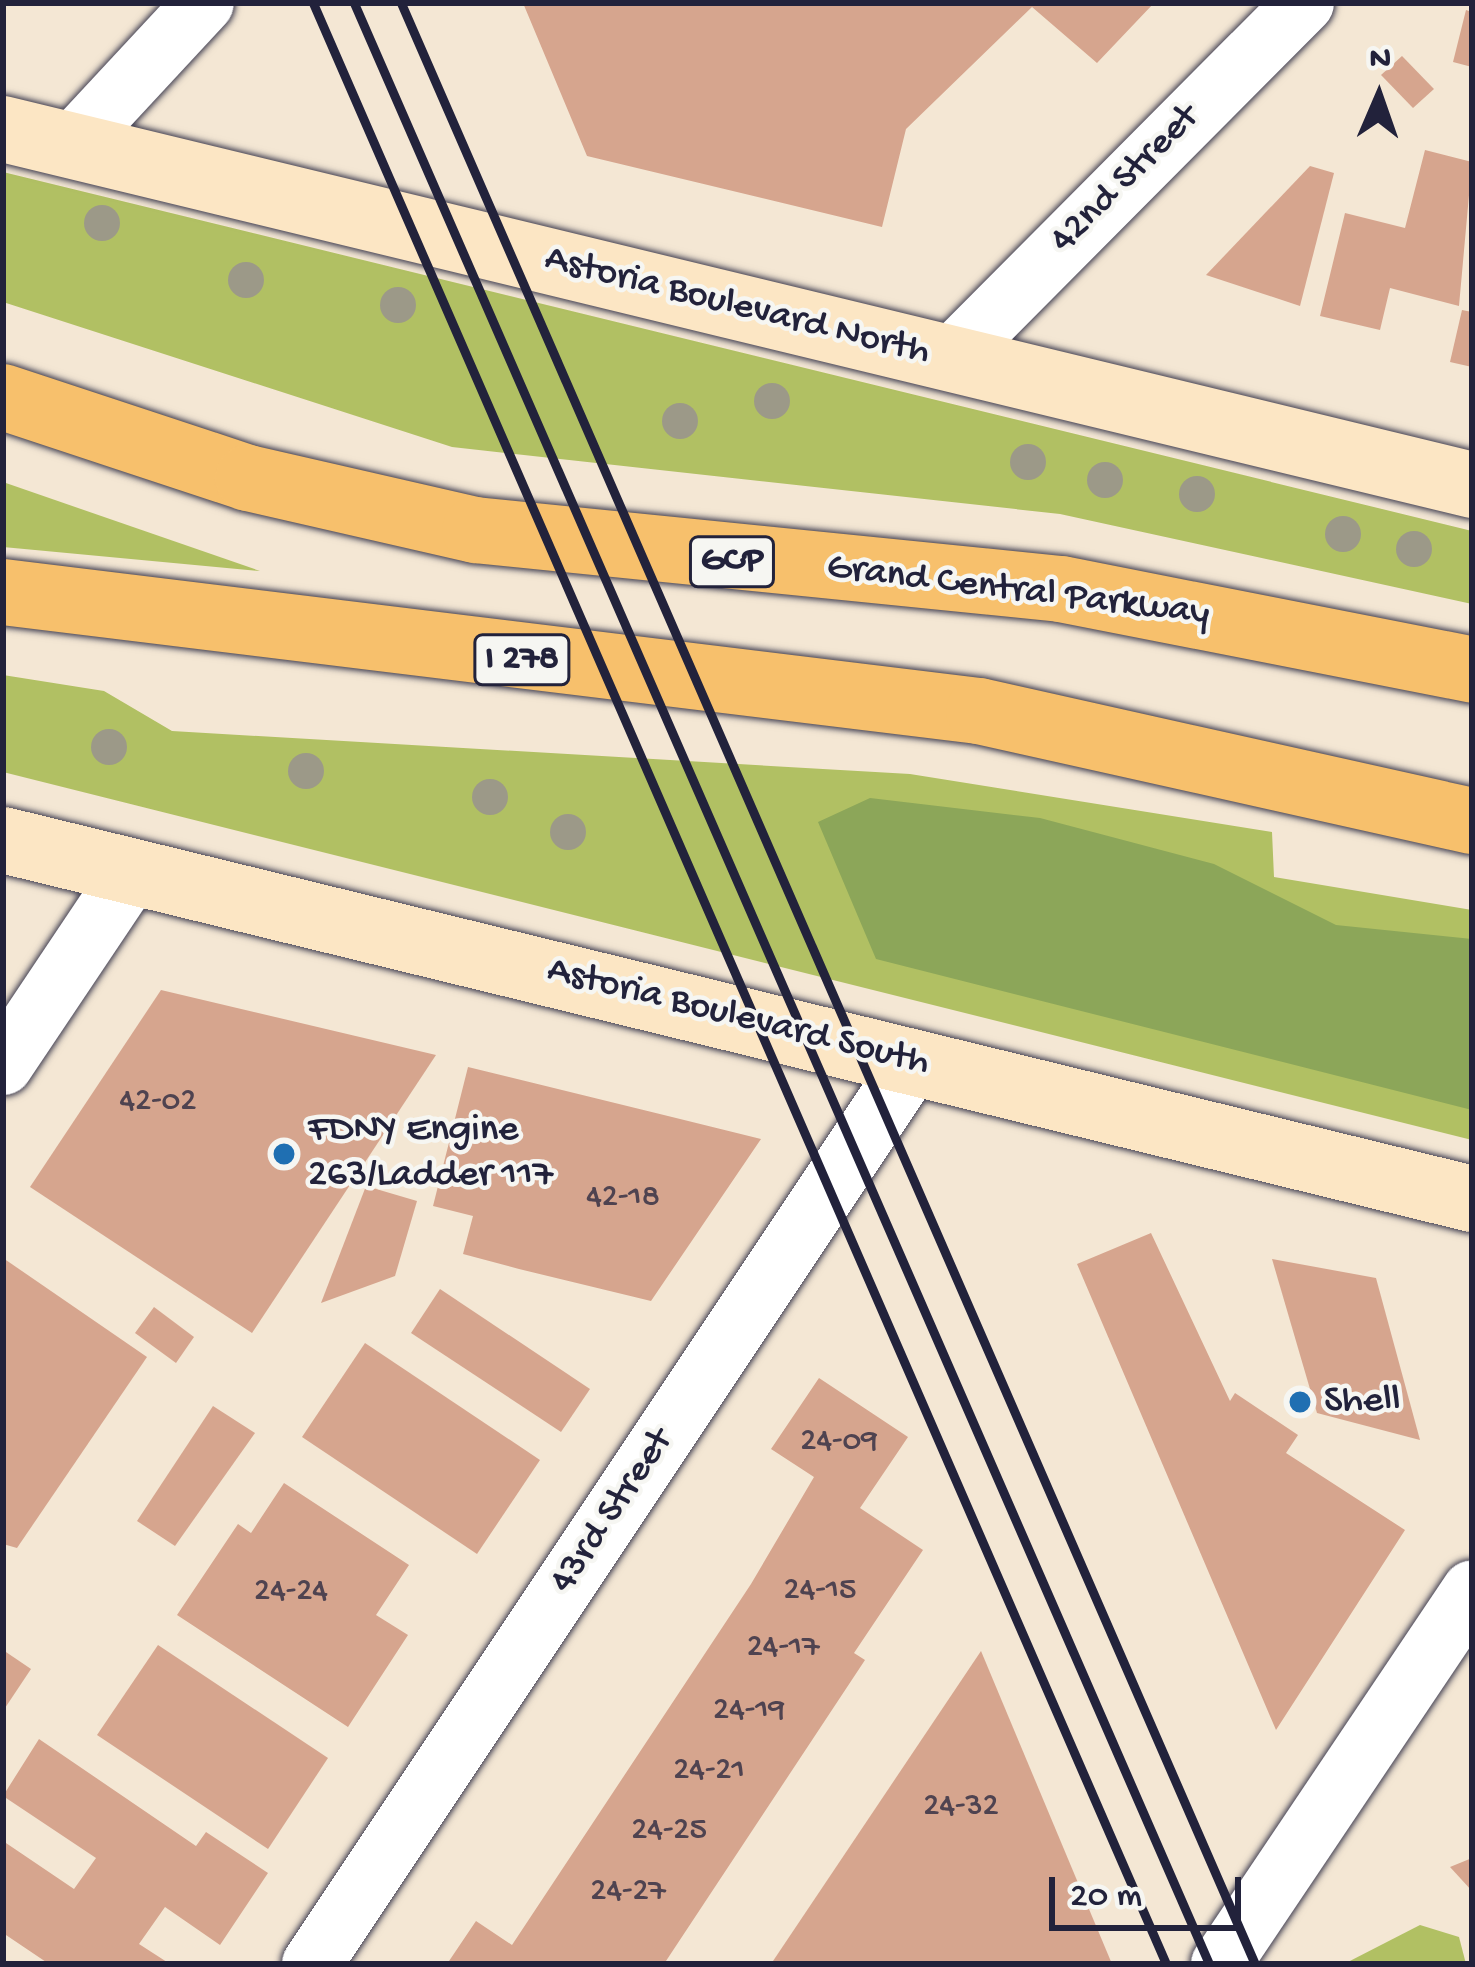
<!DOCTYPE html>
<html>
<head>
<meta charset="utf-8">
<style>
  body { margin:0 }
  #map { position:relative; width:1475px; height:1967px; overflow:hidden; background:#f4e7d4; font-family:"Gochi Hand",sans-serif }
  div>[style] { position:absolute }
  .green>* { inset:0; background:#b1c063 }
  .forest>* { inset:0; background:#8ca659 }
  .building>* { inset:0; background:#d6a58e }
  .roads { filter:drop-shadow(0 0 3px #424052) drop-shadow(0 0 3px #424052) }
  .minor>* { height:60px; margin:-30px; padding:0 30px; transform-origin:30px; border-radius:30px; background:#fff }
  .secondary>* { height:66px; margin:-33px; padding:0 33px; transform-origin:33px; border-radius:33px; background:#fce6c4 }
  .motorway>* { height:66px; margin:-33px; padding:0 33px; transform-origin:33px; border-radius:33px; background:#f7c06c }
  .rail>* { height:9px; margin:-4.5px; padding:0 4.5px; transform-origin:4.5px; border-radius:4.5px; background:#22223b }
  .trees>* { width:36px; height:36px; margin:-18px; border-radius:50%; background:#9c9988 }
  .dots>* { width:33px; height:33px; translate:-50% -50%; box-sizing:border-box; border:6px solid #f6f6f2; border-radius:50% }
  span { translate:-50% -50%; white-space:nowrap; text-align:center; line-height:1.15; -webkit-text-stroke:9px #f6f6f2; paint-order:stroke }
  .number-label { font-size:33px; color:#4f4350 }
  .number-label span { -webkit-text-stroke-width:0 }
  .shield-label span { padding:3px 9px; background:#f6f6f2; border:3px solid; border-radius:9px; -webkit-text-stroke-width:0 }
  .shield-label { font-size:36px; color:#22223b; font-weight:700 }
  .street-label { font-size:39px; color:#22223b }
  .poi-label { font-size:39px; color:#22223b }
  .left { translate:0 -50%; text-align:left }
  .frame { position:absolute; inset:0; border:6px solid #22223b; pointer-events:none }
  .north { position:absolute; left:1319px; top:36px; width:120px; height:120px; -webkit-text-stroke:9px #f6f6f2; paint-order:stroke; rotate:2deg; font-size:33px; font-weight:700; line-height:48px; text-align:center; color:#22223b }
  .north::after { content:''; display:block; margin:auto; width:42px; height:54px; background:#22223b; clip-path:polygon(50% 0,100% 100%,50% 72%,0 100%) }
  .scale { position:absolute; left:1049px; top:1877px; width:192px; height:54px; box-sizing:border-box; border:6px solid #22223b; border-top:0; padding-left:15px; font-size:36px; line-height:42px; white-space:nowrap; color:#22223b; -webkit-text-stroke:9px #f6f6f2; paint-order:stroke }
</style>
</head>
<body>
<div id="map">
  <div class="green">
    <i style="clip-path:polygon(3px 172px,1472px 531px,1472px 604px,1060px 514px,452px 447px,3px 302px)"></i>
    <i style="clip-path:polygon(3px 482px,260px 571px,3px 547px)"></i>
    <i style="clip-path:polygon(3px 675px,104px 691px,172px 731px,910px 774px,1272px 832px,1274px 877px,1472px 910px,1472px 1140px,3px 772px)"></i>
    <i style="clip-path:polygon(1420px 1925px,1459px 1937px,1466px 1964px,1344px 1964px)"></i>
  </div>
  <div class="forest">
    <i style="clip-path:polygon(870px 798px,1040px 818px,1214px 864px,1336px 925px,1472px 939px,1472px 1110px,876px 959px,818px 822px)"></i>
  </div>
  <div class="building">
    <i style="clip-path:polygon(523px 3px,1154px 3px,1097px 63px,1032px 7px,906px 129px,882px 227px,587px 156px)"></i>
    <i style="clip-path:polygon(1466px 10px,1472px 12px,1472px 67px,1453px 62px)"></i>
    <i style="clip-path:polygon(1402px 56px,1434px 89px,1413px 108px,1381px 75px)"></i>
    <i style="clip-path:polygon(1425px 150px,1472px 162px,1459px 306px,1390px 288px,1380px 330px,1320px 316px,1345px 213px,1405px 228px)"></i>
    <i style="clip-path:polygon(1310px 166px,1334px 173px,1300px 306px,1206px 275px)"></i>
    <i style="clip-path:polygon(1462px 310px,1472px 312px,1472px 367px,1450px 362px)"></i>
    <i style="clip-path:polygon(161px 990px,436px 1055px,252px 1333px,30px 1187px)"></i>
    <i style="clip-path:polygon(468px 1067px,672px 1117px,761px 1139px,651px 1301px,519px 1269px,463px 1254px,473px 1216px,433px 1206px)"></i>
    <i style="clip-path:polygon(366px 1186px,417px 1201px,395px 1276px,321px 1303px)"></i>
    <i style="clip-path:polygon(1151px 1233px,1230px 1401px,1235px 1393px,1298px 1435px,1286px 1453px,1405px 1530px,1276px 1730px,1077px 1264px)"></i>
    <i style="clip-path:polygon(3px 1258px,147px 1357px,17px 1548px,3px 1544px)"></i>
    <i style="clip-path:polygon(1272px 1259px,1376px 1278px,1420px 1440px,1317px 1413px)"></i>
    <i style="clip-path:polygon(440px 1289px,590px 1389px,561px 1432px,411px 1333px)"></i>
    <i style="clip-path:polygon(154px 1307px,194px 1337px,176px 1363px,135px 1333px)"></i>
    <i style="clip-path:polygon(365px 1343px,540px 1460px,477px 1554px,302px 1437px)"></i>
    <i style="clip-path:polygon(819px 1378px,908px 1437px,860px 1508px,923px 1550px,854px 1653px,865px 1660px,664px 1964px,447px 1964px,476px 1921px,512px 1945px,751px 1584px,814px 1477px,771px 1449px)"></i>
    <i style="clip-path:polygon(213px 1406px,255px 1433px,175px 1546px,137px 1521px)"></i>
    <i style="clip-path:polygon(284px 1483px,409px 1565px,376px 1615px,408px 1635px,348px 1727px,177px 1615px,238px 1524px,251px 1533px)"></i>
    <i style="clip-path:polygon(158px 1645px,328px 1758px,268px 1849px,97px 1735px)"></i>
    <i style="clip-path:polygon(3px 1650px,31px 1669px,3px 1711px)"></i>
    <i style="clip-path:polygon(981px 1651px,1112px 1964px,771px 1964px)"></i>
    <i style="clip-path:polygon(39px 1739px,196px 1846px,206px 1832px,268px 1873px,220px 1945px,165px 1907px,139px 1944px,170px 1964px,49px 1964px,3px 1933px,3px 1841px,74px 1889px,96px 1858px,3px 1796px)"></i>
    <i style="clip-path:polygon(1472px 1858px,1472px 1891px,1450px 1867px)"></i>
  </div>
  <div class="roads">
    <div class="minor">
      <i style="left:71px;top:146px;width:195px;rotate:-47.1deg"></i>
      <i style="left:950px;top:359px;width:502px;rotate:-45.16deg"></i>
      <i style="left:3px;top:1065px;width:232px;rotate:-56.2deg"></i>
      <i style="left:312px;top:1964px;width:1085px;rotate:-56.31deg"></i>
      <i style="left:1221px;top:1964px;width:450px;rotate:-56.1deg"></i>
    </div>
    <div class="secondary">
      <i style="left:3px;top:129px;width:1512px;rotate:13.62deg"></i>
      <i style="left:3px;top:840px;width:1512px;rotate:13.73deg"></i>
    </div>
    <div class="motorway">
      <i style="left:3px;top:397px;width:258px;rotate:18.3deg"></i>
      <i style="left:248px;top:478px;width:233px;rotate:12.9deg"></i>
      <i style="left:475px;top:530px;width:589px;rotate:5.75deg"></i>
      <i style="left:1061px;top:589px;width:419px;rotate:11.1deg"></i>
      <i style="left:3px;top:592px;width:983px;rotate:6.95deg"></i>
      <i style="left:979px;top:711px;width:505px;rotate:12.58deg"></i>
    </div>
  </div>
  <div class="rail">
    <i style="left:313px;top:3px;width:2138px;rotate:66.49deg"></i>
    <i style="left:354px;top:3px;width:2139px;rotate:66.44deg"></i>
    <i style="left:401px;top:3px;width:2139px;rotate:66.47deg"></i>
  </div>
  <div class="trees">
    <i style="left:102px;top:223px"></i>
    <i style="left:246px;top:280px"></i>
    <i style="left:398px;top:305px"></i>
    <i style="left:772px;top:401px"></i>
    <i style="left:680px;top:421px"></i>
    <i style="left:1028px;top:462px"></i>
    <i style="left:1105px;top:480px"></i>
    <i style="left:1197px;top:494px"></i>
    <i style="left:1343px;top:534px"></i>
    <i style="left:1414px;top:549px"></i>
    <i style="left:109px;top:747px"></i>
    <i style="left:306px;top:771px"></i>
    <i style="left:490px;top:797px"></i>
    <i style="left:568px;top:832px"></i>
  </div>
  <div class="dots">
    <i style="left:284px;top:1154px;background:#1f6fb2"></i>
    <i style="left:1300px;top:1402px;background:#1f6fb2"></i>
  </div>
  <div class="number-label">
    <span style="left:158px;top:1103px">42-02</span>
    <span style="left:623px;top:1199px">42-18</span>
    <span style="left:839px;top:1443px">24-09</span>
    <span style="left:820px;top:1592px">24-15</span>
    <span style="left:291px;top:1593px">24-24</span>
    <span style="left:783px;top:1649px">24-17</span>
    <span style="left:749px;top:1712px">24-19</span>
    <span style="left:709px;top:1772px">24-21</span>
    <span style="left:961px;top:1808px">24-32</span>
    <span style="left:669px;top:1832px">24-25</span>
    <span style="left:628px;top:1893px">24-27</span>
  </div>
  <div class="shield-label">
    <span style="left:732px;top:562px">GCP</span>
    <span style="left:522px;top:660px">I 278</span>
  </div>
  <div class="street-label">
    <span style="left:1126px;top:180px;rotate:-45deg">42nd Street</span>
    <span style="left:737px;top:307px;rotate:14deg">Astoria Boulevard North</span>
    <span style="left:1018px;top:592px;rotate:7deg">Grand Central Parkway</span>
    <span style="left:738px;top:1018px;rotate:14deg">Astoria Boulevard South</span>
    <span style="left:613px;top:1512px;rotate:-56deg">43rd Street</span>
  </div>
  <div class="poi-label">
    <span class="left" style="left:308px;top:1154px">FDNY Engine<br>263/Ladder 117</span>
    <span class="left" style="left:1324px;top:1402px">Shell</span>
  </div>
  <div class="frame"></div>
  <div class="north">N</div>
  <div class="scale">20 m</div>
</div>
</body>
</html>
